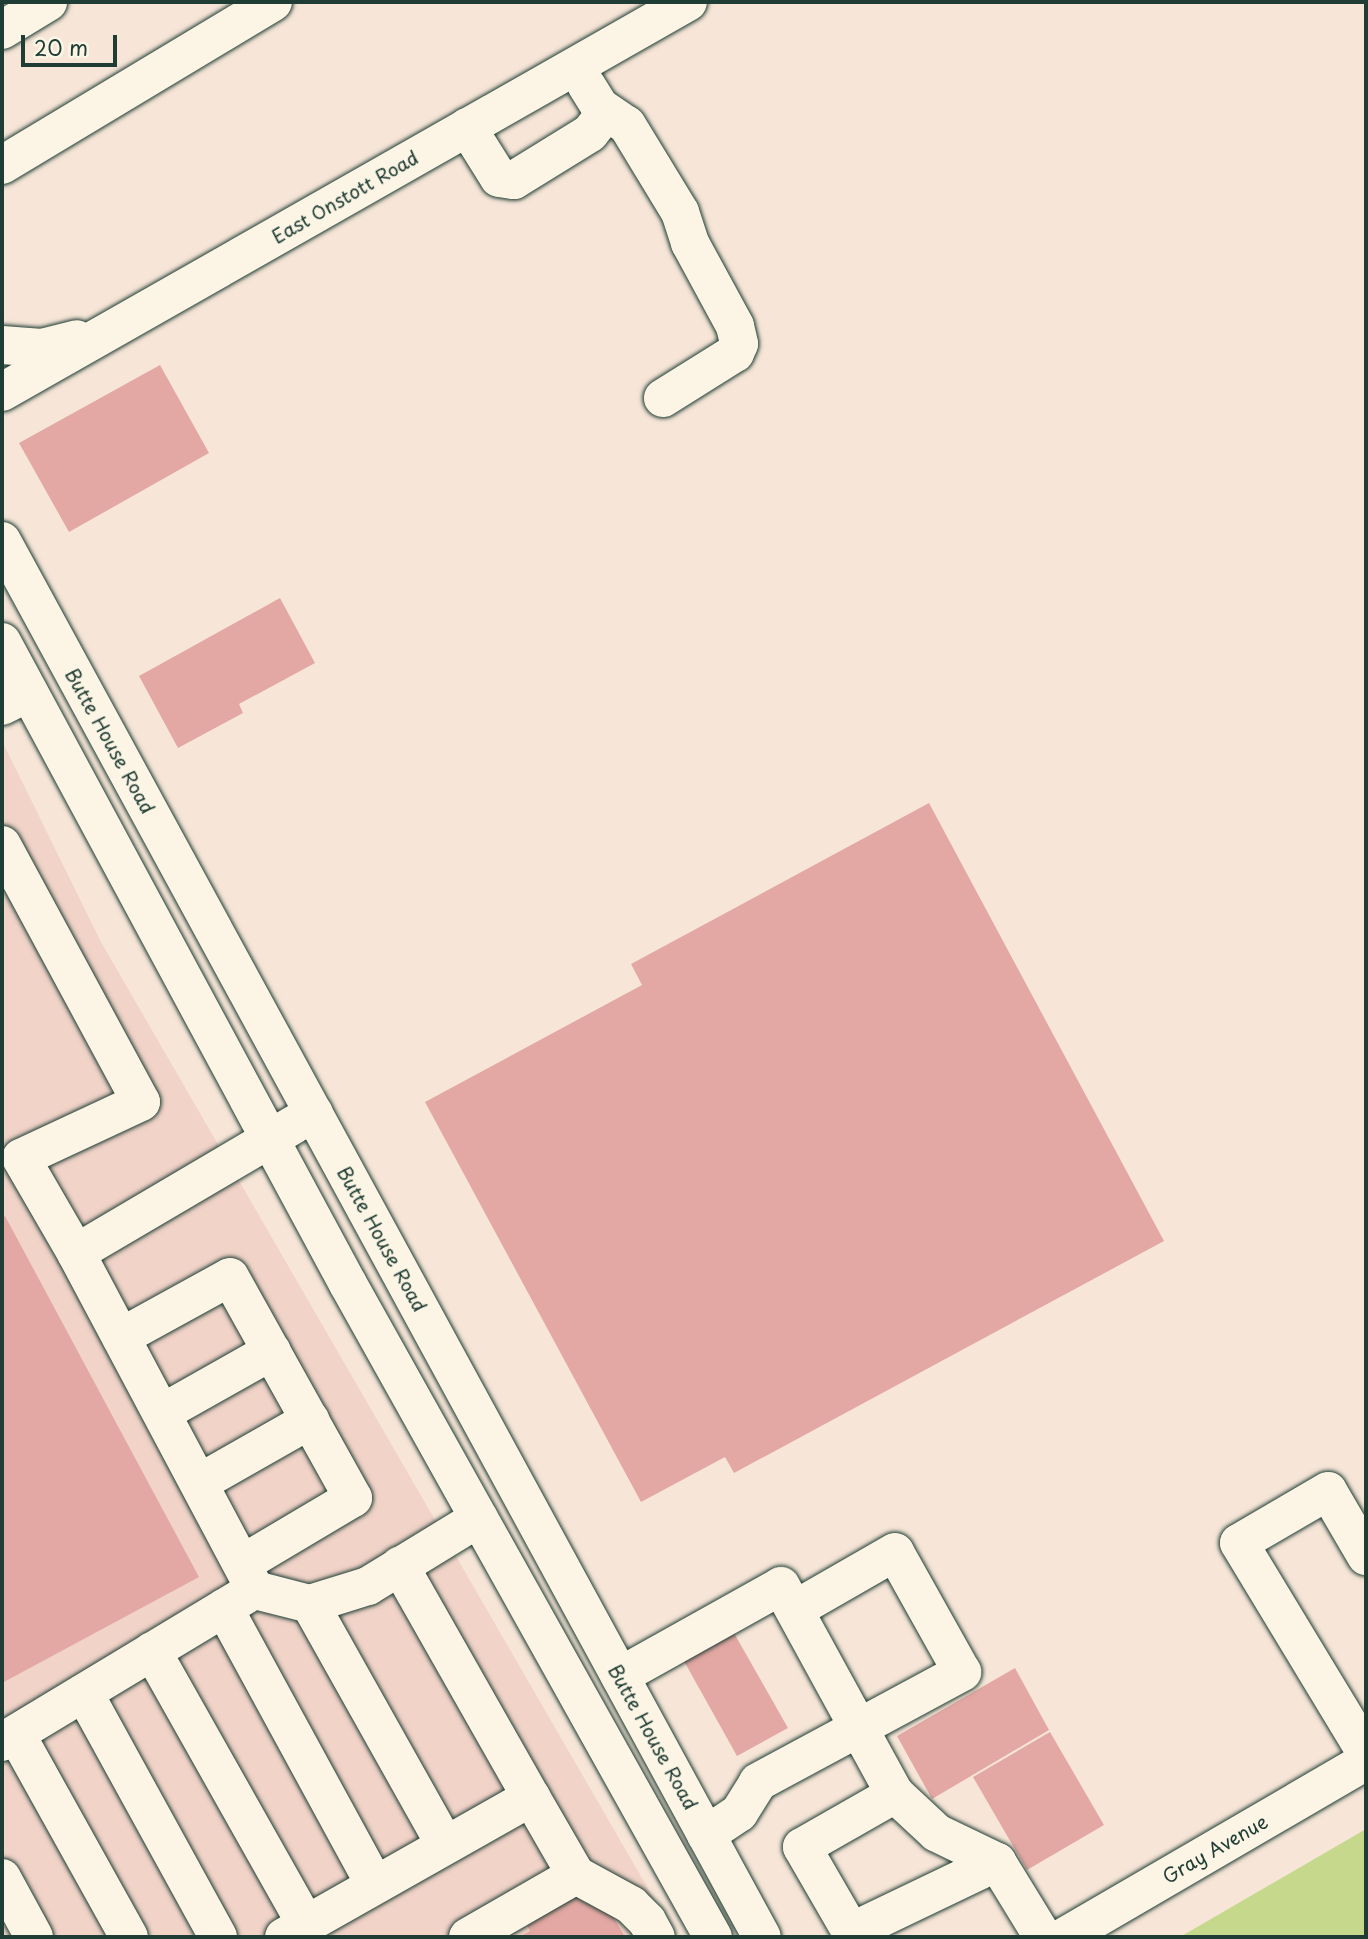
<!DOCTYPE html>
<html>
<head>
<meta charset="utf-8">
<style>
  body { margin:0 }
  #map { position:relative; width:1368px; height:1939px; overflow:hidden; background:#f7e6d8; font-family:"Playpen Sans",sans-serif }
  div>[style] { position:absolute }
  .built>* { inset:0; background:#f1d3c8 }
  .green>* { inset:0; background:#c6d88c }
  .building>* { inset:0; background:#e3a8a3 }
  .roads { filter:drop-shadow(0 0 2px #1f3d34) drop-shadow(0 0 2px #1f3d34) }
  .minor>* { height:38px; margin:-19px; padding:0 19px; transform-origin:19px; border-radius:19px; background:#fcf5e5 }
  .major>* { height:38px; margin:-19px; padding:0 19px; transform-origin:19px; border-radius:19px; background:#fcf5e5 }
  .highway>* { height:38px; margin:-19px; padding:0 19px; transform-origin:19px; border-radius:19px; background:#fcf5e5 }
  span { translate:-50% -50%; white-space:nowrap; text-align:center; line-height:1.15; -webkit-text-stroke:6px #fcf5e5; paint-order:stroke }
  .street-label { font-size:19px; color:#1f3d34 }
  .frame { position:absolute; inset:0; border:4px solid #1f3d34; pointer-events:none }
  .scale { position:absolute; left:21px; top:35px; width:96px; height:32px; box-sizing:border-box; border:4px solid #1f3d34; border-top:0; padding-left:9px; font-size:21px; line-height:24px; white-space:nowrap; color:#1f3d34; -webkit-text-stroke:5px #fcf5e5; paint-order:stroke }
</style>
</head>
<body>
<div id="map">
  <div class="built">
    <i style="clip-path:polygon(2px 741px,101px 942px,676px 1937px,2px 1937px)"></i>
  </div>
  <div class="green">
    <i style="clip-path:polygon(1366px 1829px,1366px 1937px,1180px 1937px)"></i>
  </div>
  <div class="building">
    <i style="clip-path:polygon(160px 365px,209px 453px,69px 532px,19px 443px)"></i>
    <i style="clip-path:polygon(280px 598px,315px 663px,239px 704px,243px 713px,178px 748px,139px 676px)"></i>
    <i style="clip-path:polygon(929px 803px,1164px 1241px,734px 1473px,725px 1457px,641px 1502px,425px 1102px,642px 985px,631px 964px)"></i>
    <i style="clip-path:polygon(5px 1216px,199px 1577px,2px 1683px,2px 1218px)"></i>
    <i style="clip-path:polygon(730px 1626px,788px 1728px,737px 1756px,680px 1654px)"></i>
    <i style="clip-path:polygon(1015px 1668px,1049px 1730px,932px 1799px,897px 1736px)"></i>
    <i style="clip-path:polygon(1050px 1732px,1104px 1825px,1027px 1870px,973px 1777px)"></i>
    <i style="clip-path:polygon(600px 1894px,625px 1937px,519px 1937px,530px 1931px,526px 1923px,575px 1895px,585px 1903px)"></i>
  </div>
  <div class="roads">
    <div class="minor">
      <i style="left:600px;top:107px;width:32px;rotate:34deg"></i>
      <i style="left:627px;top:125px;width:102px;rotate:58.7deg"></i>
      <i style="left:680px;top:212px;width:33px;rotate:72deg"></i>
      <i style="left:690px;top:243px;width:94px;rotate:61.5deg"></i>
      <i style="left:735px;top:326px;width:18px;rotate:77deg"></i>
      <i style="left:739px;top:344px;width:10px;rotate:114deg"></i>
      <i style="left:735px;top:353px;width:85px;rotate:148deg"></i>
      <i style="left:467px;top:127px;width:60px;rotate:57.9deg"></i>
      <i style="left:499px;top:178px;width:15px;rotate:8deg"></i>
      <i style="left:514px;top:180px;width:89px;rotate:-31.7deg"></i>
      <i style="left:590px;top:133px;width:18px;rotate:-52deg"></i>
      <i style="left:601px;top:119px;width:12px;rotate:-95deg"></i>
      <i style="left:600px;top:107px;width:25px;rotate:-122deg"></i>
      <i style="left:2px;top:345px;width:40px;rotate:4.3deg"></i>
      <i style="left:42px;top:348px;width:36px;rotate:-14deg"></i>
      <i style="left:2px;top:392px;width:789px;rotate:-29.62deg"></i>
      <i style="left:2px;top:706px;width:30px;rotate:-27deg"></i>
      <i style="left:2px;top:845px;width:292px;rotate:61.6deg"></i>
      <i style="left:141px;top:1102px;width:132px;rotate:155deg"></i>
      <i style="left:21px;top:1158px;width:110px;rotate:59.9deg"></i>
      <i style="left:76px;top:1253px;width:276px;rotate:-30.5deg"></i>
      <i style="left:76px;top:1253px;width:382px;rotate:62deg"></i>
      <i style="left:255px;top:1590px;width:57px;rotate:14.3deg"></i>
      <i style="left:310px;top:1604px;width:61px;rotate:-17.2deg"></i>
      <i style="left:368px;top:1586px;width:130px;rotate:-31.5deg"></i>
      <i style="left:121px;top:1337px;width:124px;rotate:-28.8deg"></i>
      <i style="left:230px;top:1277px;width:253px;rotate:60.9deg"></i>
      <i style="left:353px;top:1498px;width:129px;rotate:149.3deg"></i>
      <i style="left:162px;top:1413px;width:126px;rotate:-29.4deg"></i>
      <i style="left:199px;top:1483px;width:128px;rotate:-29.6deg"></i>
      <i style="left:1366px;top:1556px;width:75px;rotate:-120.3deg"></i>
      <i style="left:1328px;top:1491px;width:103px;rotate:149.7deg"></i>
      <i style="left:1239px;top:1543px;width:245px;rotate:58.8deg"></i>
      <i style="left:310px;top:1604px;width:276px;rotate:60.7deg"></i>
      <i style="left:224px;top:1608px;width:315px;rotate:61.4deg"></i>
      <i style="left:152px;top:1651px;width:313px;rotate:60.6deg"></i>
      <i style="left:620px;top:1676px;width:184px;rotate:-29.2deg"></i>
      <i style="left:781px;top:1586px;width:237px;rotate:61.3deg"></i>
      <i style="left:895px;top:1794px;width:57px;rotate:42.9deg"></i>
      <i style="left:937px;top:1833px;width:67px;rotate:25.8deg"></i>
      <i style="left:997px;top:1862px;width:88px;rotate:58.5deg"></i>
      <i style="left:84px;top:1693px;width:278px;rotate:61.2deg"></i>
      <i style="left:16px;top:1734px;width:232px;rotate:60.9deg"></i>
      <i style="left:2px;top:1742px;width:285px;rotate:-31.1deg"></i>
      <i style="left:895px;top:1794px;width:107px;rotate:150.3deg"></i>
      <i style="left:802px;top:1847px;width:98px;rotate:60deg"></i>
      <i style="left:851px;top:1932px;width:162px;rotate:-25.6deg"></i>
      <i style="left:706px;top:1835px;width:40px;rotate:-34deg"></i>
      <i style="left:739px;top:1813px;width:36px;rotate:-58deg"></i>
      <i style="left:758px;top:1782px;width:232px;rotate:-28.3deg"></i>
      <i style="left:962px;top:1672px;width:137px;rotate:-119.2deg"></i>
      <i style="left:895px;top:1552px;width:116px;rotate:150.1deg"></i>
      <i style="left:576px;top:1875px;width:63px;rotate:28.6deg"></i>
      <i style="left:631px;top:1905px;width:23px;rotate:45deg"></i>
      <i style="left:647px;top:1921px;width:18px;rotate:61deg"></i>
      <i style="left:2px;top:1878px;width:67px;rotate:61.5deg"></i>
      <i style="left:284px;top:1937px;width:284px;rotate:-29.5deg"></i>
      <i style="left:531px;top:1797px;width:266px;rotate:-119.6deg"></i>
      <i style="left:468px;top:1937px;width:125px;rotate:-29.9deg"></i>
      <i style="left:576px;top:1875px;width:90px;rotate:-120deg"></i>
    </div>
    <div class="major">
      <i style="left:2px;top:541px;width:1589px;rotate:61.44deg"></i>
      <i style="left:2px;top:642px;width:729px;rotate:61.68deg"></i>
      <i style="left:348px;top:1284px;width:748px;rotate:60.8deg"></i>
      <i style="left:1064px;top:1937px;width:350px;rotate:-30.2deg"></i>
    </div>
    <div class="highway">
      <i style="left:2px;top:30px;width:54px;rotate:-31.3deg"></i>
      <i style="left:2px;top:165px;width:316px;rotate:-31deg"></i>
    </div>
  </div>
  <div class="street-label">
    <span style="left:345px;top:197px;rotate:-30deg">East Onstott Road</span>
    <span style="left:110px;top:741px;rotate:61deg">Butte House Road</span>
    <span style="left:382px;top:1239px;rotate:61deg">Butte House Road</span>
    <span style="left:653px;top:1737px;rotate:61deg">Butte House Road</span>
    <span style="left:1215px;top:1849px;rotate:-30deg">Gray Avenue</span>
  </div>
  <div class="frame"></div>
  <div class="scale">20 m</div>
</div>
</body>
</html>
